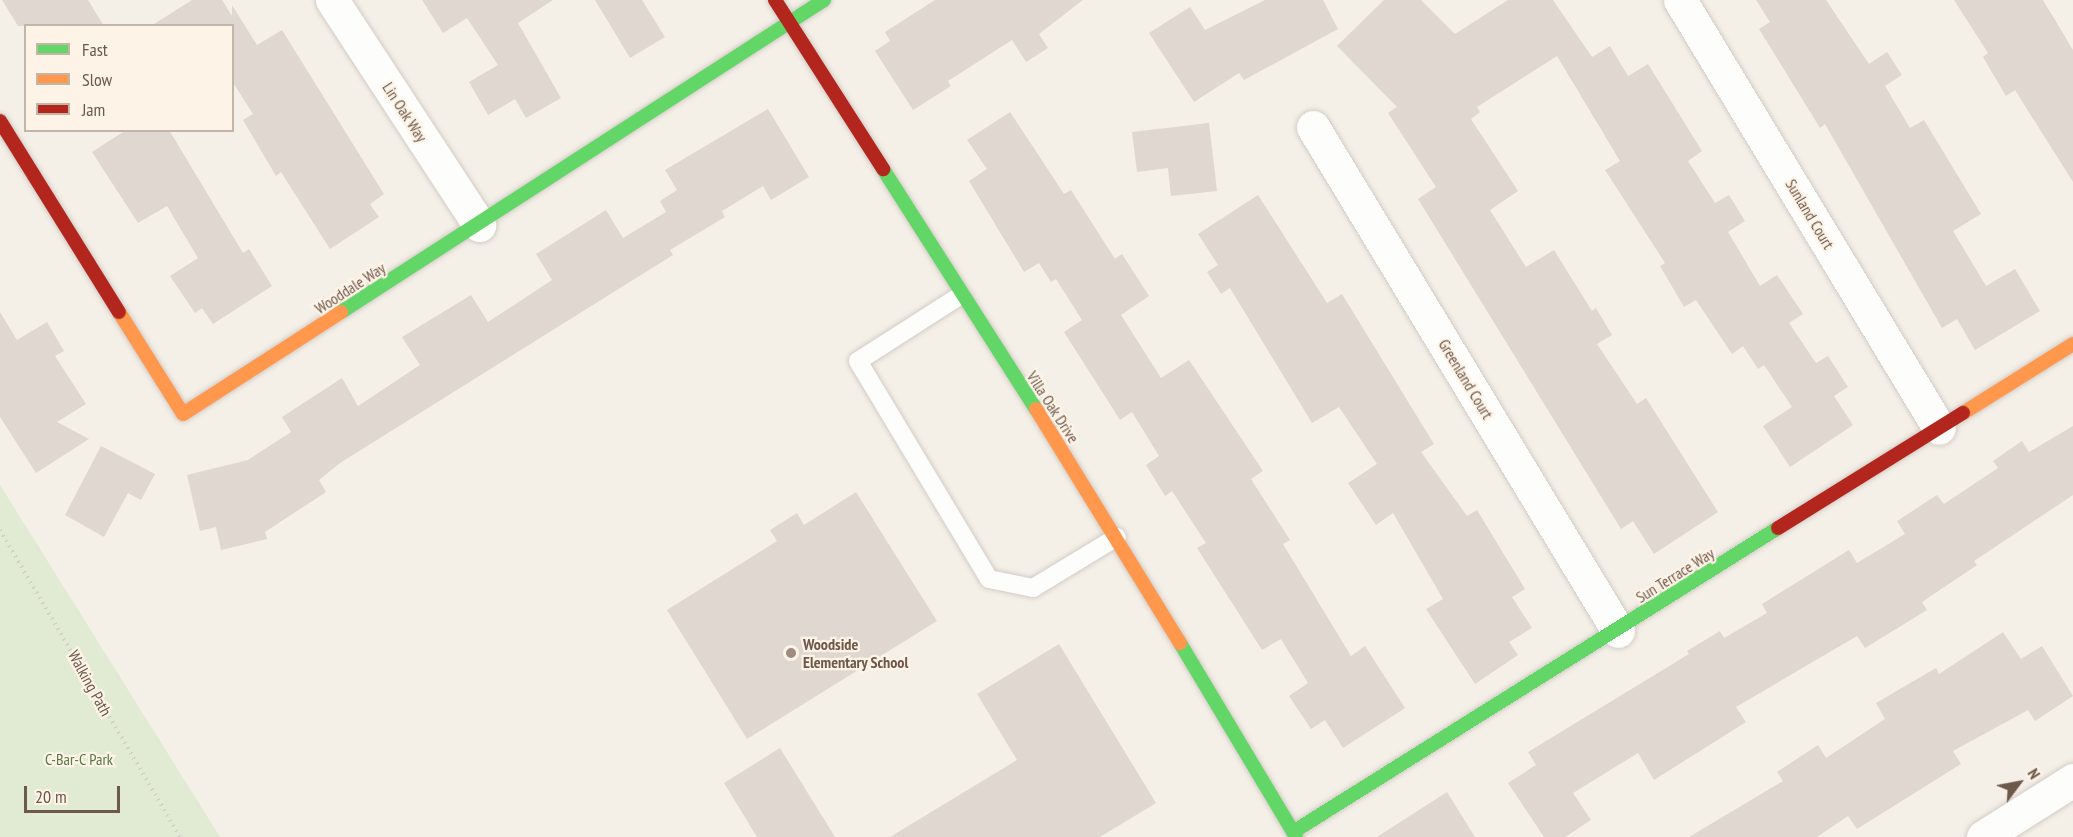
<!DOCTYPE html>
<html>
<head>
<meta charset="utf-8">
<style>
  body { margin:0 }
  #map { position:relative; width:2073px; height:837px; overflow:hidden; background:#f4efe7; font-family:"PT Sans Narrow",sans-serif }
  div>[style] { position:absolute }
  .green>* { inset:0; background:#e1ead3 }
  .building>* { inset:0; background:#e0d7d0 }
  .path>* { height:4px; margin-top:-2px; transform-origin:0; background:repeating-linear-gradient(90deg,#d5cfc9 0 1.5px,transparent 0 6px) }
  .roads { filter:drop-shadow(0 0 2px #d2ccc6) drop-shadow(0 0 2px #d2ccc6) }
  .lane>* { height:18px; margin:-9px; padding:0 9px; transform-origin:9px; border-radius:9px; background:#fdfdfb }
  .street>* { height:33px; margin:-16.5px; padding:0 16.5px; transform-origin:16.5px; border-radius:16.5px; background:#fdfdfb }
  .fast>* { height:14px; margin:-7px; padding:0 7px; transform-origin:7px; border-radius:7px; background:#63d668 }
  .slow>* { height:14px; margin:-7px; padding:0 7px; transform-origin:7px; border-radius:7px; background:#ff974d }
  .jam>* { height:14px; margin:-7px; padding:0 7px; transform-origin:7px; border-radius:7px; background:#b3261e }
  .dots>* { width:16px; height:16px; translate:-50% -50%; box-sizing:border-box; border:3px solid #fdf4e7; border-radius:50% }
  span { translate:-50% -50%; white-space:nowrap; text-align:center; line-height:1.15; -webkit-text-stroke:4.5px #fdf4e7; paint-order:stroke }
  .street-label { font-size:16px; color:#6e574b }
  .poi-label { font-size:16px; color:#6e574b; font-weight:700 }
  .left { translate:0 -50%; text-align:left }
  .park-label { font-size:16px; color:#577948 }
  .legend { position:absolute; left:24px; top:24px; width:210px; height:108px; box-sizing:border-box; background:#fdf4e7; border:2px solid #c4b5a9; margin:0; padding:8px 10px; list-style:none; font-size:18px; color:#6e574b }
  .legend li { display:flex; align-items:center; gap:12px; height:30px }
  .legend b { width:30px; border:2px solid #c4b5a9 }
  .north { position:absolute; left:1989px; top:753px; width:60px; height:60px; -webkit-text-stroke:4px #fdf4e7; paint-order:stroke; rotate:58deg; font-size:16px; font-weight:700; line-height:24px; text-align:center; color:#6e574b }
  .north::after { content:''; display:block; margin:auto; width:21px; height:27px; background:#6e574b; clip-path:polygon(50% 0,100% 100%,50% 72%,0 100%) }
  .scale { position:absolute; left:24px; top:786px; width:96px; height:27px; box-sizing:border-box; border:3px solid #6e574b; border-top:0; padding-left:8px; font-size:18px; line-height:21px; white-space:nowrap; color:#6e574b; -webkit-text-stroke:4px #fdf4e7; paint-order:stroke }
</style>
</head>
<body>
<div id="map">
  <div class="green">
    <i style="clip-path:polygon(0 485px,220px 837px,0 837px)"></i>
  </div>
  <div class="building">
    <i style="clip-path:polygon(2px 0,88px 0,104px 26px,18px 26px)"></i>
    <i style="clip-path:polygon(192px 0,222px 0,232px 16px,232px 5px,257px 45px,282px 30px,384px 194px,370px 204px,379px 217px,330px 249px,281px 172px,276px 176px,243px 120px,253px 114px,232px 81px,232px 26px,151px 26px)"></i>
    <i style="clip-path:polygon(422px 0,553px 0,518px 23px,561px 98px,526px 118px,515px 99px,488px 115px,469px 82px,498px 65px,467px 18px,443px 33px)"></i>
    <i style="clip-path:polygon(595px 0,642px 0,665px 37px,630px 58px)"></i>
    <i style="clip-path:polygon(935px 0,1083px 0,1039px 34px,1048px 48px,1026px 62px,1012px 40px,948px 81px,951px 86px,913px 110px,875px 51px,890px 41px,885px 32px)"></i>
    <i style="clip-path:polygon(1265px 0,1323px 0,1338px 29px,1244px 80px,1239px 73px,1194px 102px,1149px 33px,1190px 7px,1205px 30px)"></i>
    <i style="clip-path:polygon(1384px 0,1421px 0,1455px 34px,1508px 0,1553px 0,1592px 57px,1610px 46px,1628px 76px,1648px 64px,1702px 151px,1688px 161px,1715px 203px,1729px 195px,1745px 221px,1728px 232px,1760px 286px,1777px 275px,1803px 314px,1789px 323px,1816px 363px,1828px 356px,1848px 387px,1834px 396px,1853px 425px,1790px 467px,1763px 426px,1792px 407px,1764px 365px,1758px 369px,1743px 346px,1732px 354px,1696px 300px,1684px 307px,1660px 266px,1665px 263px,1605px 170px,1620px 161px,1557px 56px,1477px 107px,1480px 112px,1471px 119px,1518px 191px,1490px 210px,1526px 267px,1554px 250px,1592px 311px,1596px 308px,1612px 335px,1597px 344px,1637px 404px,1646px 398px,1718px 512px,1654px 554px,1633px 521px,1621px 529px,1418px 199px,1436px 187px,1388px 113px,1397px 107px,1337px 46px)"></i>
    <i style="clip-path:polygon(1756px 0,1826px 0,1869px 64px,1887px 52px,1902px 75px,1885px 86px,1910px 128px,1924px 120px,1981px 214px,1953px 231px,1986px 286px,2015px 269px,2040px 311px,1975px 350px,1957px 319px,1942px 328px,1825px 124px,1820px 128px,1759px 29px,1770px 22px)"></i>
    <i style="clip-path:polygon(1954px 0,2043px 0,2073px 50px,2073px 182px,2015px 90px,2006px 96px,1983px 57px,1988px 53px)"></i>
    <i style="clip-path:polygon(768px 109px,809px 177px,771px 200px,763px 186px,722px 211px,725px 217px,670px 250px,673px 255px,340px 463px,319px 480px,326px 492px,265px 532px,267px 539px,221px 550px,216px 527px,200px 531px,187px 475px,248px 460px,291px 432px,282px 417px,342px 378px,358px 406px,420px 365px,402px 337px,471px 295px,488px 322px,552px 280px,536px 254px,606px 210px,623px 238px,666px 212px,660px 201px,677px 190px,665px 170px)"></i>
    <i style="clip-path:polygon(1010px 112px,1064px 194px,1071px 190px,1115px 259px,1122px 254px,1149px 296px,1121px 315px,1161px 378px,1189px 360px,1263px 471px,1251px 479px,1290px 540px,1283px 544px,1351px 656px,1365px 646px,1405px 708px,1343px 748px,1325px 720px,1311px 729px,1289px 696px,1308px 683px,1281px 639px,1262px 650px,1197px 548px,1206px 543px,1172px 491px,1165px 496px,1146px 465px,1159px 456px,1132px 412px,1120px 420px,1064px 332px,1082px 320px,1056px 279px,1051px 282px,1039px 263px,1024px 272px,969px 181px,987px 169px,967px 140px)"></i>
    <i style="clip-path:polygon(1209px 123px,1217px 191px,1171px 196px,1168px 168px,1137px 172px,1132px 132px)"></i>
    <i style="clip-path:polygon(126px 130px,169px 130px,243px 253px,249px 249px,272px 286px,213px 324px,202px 308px,195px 313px,170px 276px,198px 258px,167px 206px,138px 223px,92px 152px)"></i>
    <i style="clip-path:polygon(1258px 195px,1327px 303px,1342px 294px,1434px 444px,1421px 452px,1467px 516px,1477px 510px,1525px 589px,1512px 597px,1532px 628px,1509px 642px,1518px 655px,1475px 684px,1426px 609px,1443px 599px,1393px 513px,1376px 525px,1348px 483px,1377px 464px,1339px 407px,1312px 423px,1230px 288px,1221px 294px,1207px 272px,1218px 265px,1198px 234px)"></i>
    <i style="clip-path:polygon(0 312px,17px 340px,47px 322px,64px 351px,55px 356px,86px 404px,57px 422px,89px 439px,36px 473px,0 417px)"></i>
    <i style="clip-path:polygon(2073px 426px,2073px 495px,1974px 561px,1977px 565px,1922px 602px,1927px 610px,1865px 648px,1857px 636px,1736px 707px,1746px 722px,1654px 780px,1638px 753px,1573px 793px,1591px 820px,1565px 837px,1544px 837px,1508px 783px,1536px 765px,1528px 752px,1689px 654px,1687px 651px,1720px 631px,1724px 638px,1767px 613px,1762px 604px,1849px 550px,1857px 563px,1905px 534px,1897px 521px,1937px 495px,1944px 504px,1998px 468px,1993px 461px,2022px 441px,2029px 452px)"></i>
    <i style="clip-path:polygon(101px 446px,155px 474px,141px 500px,128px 493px,104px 537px,65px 515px)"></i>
    <i style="clip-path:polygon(856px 492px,937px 621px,747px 739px,667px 610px,777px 541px,770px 530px,797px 513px,804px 525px)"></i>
    <i style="clip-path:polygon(2003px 632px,2021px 659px,2042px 646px,2073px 696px,2035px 721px,2028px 710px,1953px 751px,1961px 764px,1857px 829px,1848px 816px,1817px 837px,1689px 837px,1783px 781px,1777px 772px,1818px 745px,1826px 758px,1885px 719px,1876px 703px,1936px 668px,1939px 674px)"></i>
    <i style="clip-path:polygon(1059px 644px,1156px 803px,1100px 837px,890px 837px,1017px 760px,977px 694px)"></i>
    <i style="clip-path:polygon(780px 748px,835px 837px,757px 837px,724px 783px)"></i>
    <i style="clip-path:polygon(1447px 792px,1475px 837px,1377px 837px)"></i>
  </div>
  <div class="path">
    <i style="left:0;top:530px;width:356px;rotate:59.6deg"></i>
  </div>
  <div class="roads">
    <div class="lane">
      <i style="left:961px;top:295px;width:122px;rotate:147.3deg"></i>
      <i style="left:858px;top:361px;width:254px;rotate:59deg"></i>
      <i style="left:989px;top:579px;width:45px;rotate:11.6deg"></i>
      <i style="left:1033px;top:588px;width:98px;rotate:-31.3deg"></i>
    </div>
    <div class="street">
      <i style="left:332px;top:0;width:269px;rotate:56.8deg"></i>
      <i style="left:1680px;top:0;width:500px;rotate:58.82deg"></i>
      <i style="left:1313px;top:127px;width:589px;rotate:58.82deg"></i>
      <i style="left:1983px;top:837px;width:107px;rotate:-32.3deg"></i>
    </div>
    <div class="fast">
      <i style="left:883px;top:169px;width:285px;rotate:57.5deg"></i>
      <i style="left:341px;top:312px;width:575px;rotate:-32.86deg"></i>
      <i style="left:1180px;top:643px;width:226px;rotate:59.1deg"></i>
      <i style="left:1293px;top:832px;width:572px;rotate:-32.08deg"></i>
    </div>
    <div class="slow">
      <i style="left:119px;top:312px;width:120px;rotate:57.9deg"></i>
      <i style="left:183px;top:414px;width:188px;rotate:-32.8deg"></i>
      <i style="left:1036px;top:409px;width:275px;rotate:58.4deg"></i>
      <i style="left:1963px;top:413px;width:130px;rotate:-32.1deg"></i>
    </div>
    <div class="jam">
      <i style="left:775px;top:0;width:201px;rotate:57.4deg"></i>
      <i style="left:0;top:121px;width:225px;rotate:58.1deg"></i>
      <i style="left:1778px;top:528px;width:218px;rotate:-31.9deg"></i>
    </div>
  </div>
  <div class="dots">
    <i style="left:791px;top:653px;background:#9d8c82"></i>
  </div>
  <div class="street-label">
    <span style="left:405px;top:112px;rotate:57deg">Lin Oak Way</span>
    <span style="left:1810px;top:214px;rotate:59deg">Sunland Court</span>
    <span style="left:350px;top:288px;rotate:-33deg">Wooddale Way</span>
    <span style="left:1466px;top:379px;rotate:59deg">Greenland Court</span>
    <span style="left:1053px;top:407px;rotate:57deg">Villa Oak Drive</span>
    <span style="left:1675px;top:575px;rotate:-32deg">Sun Terrace Way</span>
    <span style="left:90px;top:683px;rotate:61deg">Walking Path</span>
  </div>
  <div class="poi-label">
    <span class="left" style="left:803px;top:653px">Woodside<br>Elementary School</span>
  </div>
  <div class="park-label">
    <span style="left:79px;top:759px">C-Bar-C Park</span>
  </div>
  <ul class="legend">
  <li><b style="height:8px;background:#63d668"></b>Fast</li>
  <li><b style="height:8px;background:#ff974d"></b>Slow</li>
  <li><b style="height:8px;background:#b3261e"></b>Jam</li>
  </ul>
  <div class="north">N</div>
  <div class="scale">20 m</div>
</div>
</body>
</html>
